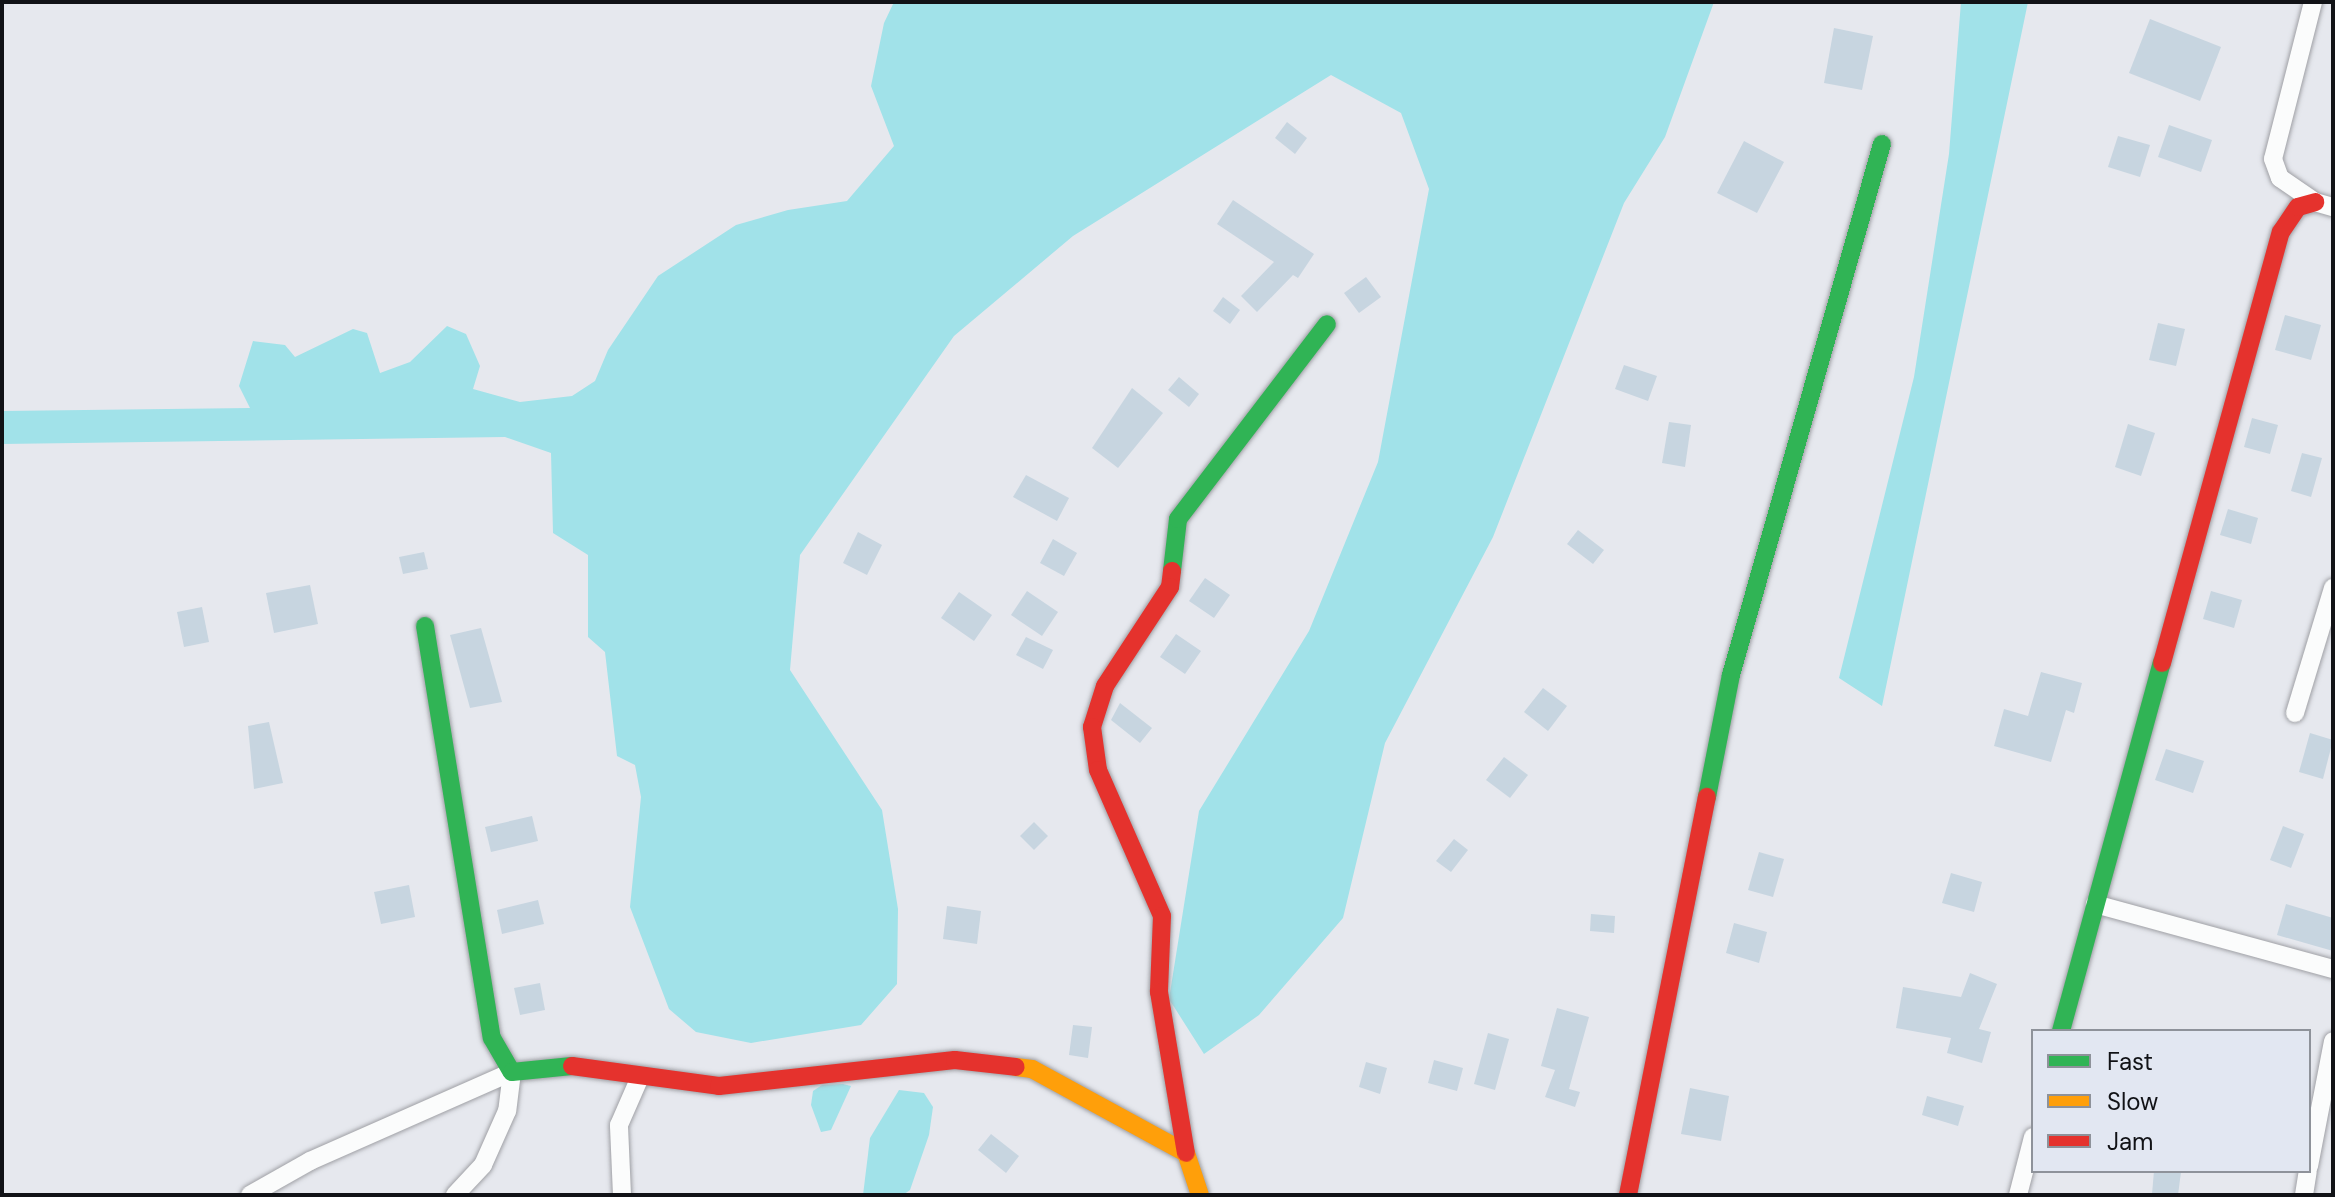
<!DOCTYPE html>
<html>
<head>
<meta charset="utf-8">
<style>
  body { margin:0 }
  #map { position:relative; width:2335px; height:1197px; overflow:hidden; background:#e6e8ee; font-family:"DM Sans",sans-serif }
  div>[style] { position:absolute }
  .water>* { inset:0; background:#a1e2e9 }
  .building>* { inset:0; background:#c7d5e0 }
  .roads { filter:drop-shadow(0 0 2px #9fa0a5) drop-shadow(0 0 2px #9fa0a5) }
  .street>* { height:18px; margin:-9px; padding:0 9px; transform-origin:9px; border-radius:9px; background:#fbfcfc }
  .fast>* { height:18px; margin:-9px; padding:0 9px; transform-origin:9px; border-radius:9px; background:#30b455 }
  .slow>* { height:18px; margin:-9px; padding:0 9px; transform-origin:9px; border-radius:9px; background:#ff9f0a }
  .jam>* { height:18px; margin:-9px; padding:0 9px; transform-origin:9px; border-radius:9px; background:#e5322d }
  span { translate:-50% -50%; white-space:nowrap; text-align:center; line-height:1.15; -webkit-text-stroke:8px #e2e7f2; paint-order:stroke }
  .frame { position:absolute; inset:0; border:4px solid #111216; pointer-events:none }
  .legend { position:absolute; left:2031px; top:1029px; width:280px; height:144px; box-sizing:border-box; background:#e2e7f2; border:2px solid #8e929a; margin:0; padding:10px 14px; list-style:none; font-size:24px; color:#111216 }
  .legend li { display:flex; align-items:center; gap:16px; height:40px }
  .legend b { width:40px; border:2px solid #8e929a }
</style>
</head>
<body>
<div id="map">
  <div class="water">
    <i style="clip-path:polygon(894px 2px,1714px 2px,1665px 137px,1624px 203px,1493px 537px,1385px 743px,1343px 918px,1259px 1015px,1204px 1054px,1169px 999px,1199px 811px,1309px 631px,1378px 462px,1429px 189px,1401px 113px,1331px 75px,1073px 236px,954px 336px,800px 555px,790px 670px,882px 810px,898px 909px,897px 984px,861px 1025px,751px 1043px,696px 1032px,669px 1009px,630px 907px,641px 797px,635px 765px,617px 756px,605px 652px,588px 637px,588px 555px,553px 533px,551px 453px,505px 437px,2px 444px,2px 411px,250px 408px,239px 386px,253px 341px,285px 345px,295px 357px,353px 329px,367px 333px,380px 373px,410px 362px,447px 326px,466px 334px,480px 366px,473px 389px,520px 402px,572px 396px,595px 381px,608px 350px,658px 276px,736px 225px,788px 210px,847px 201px,894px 146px,871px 86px,884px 23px)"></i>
    <i style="clip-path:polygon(1961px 2px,2028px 2px,1882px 706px,1839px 678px,1914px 377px,1949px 154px)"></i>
    <i style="clip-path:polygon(843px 1084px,851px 1086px,831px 1130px,821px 1132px,811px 1105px,813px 1091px,822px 1085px)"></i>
    <i style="clip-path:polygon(899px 1090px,924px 1093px,933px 1107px,929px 1135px,910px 1190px,903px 1195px,863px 1195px,870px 1138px)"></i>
  </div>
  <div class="building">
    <i style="clip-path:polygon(2150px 19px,2221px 47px,2200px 101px,2129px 73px)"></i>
    <i style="clip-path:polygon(1834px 28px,1873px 36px,1862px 90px,1824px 83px)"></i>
    <i style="clip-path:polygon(1287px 122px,1307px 138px,1295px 154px,1275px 138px)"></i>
    <i style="clip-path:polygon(2169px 125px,2212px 140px,2201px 172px,2158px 157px)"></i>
    <i style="clip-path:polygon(2118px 136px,2150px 145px,2140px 177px,2108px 167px)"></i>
    <i style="clip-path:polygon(1744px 141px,1784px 162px,1757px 213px,1717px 193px)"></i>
    <i style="clip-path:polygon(1233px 200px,1314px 254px,1298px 278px,1293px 275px,1257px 312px,1241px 296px,1274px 262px,1217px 224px)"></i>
    <i style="clip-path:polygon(1366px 277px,1381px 297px,1359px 313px,1344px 293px)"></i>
    <i style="clip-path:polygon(1223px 297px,1240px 310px,1230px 324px,1213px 311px)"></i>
    <i style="clip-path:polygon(2285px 315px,2321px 325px,2311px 360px,2275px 350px)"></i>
    <i style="clip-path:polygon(2158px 323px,2185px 329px,2176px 366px,2149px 360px)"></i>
    <i style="clip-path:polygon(1624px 365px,1657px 376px,1648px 401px,1615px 389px)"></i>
    <i style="clip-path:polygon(1179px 377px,1199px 394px,1189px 407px,1168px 390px)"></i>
    <i style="clip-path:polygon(1132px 388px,1163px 413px,1118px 468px,1092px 448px)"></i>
    <i style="clip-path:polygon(2252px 418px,2278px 425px,2270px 454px,2244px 447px)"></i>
    <i style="clip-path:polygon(1669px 422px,1691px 425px,1685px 467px,1662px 463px)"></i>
    <i style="clip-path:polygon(2128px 424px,2155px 433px,2141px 476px,2115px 467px)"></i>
    <i style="clip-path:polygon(2302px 453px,2322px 458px,2311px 497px,2291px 491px)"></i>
    <i style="clip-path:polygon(1026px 475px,1069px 498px,1057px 521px,1013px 497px)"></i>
    <i style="clip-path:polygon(2228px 509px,2258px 518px,2251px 544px,2220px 535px)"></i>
    <i style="clip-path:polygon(1578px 530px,1604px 550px,1593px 564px,1567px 544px)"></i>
    <i style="clip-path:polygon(858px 532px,882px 545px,867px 575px,843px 563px)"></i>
    <i style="clip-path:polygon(1053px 539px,1077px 553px,1064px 576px,1040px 563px)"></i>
    <i style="clip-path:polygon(424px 552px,428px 569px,403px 574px,399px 557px)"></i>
    <i style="clip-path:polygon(1205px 578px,1230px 595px,1214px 618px,1189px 601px)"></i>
    <i style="clip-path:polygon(310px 585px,318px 624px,274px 633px,266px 593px)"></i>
    <i style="clip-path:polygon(1027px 591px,1058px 612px,1042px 636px,1011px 615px)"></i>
    <i style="clip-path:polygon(2211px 591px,2242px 600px,2234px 628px,2203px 619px)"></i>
    <i style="clip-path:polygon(959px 592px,992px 615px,974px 641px,941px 618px)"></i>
    <i style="clip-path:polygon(202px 607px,209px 642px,184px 647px,177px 612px)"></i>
    <i style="clip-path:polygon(481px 628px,502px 702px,470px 708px,450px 635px)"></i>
    <i style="clip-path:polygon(1176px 634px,1201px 651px,1185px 674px,1160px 657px)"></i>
    <i style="clip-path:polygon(1026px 637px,1053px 650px,1043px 669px,1016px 655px)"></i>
    <i style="clip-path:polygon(2041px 672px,2082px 683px,2074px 713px,2066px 710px,2051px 762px,1994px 746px,2004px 709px,2028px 716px)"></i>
    <i style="clip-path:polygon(1543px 688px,1567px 706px,1548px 731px,1524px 712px)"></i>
    <i style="clip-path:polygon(1120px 703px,1152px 728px,1140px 743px,1111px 720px)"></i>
    <i style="clip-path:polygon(269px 722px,283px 783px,254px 789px,248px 726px)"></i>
    <i style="clip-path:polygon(2310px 733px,2333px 740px,2323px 779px,2299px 772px)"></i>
    <i style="clip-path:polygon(2166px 749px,2204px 761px,2193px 793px,2155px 780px)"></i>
    <i style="clip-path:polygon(1504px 757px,1528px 775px,1510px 798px,1486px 780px)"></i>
    <i style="clip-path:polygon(532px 816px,538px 841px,491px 852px,485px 827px)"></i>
    <i style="clip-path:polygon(1034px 822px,1048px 836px,1034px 850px,1020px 836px)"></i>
    <i style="clip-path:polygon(2283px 826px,2304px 834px,2291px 868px,2270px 860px)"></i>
    <i style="clip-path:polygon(1454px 839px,1468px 850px,1451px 872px,1436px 861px)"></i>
    <i style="clip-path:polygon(1759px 852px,1784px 859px,1773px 897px,1748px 890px)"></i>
    <i style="clip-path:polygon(1951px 873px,1982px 882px,1974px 912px,1942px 903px)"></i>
    <i style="clip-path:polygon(409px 885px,415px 917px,381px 924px,374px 892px)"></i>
    <i style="clip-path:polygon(538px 900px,544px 924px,502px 934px,497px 910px)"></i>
    <i style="clip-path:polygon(2286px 904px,2333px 918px,2333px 951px,2277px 935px)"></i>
    <i style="clip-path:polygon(947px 906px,981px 911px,977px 944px,943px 939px)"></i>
    <i style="clip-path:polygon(1591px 914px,1615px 916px,1614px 933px,1590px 931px)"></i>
    <i style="clip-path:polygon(1734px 923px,1767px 932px,1759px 963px,1726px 953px)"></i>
    <i style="clip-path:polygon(1970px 973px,1997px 984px,1979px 1029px,1991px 1032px,1982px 1063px,1947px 1053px,1951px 1038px,1896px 1028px,1903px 987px,1961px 997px)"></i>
    <i style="clip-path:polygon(540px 983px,545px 1010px,520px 1015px,514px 988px)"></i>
    <i style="clip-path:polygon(1557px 1008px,1589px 1017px,1569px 1089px,1580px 1092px,1575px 1107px,1545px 1097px,1555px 1070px,1541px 1066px)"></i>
    <i style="clip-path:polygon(1073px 1025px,1092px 1027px,1088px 1058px,1069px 1055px)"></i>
    <i style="clip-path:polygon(1488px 1033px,1509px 1039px,1495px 1090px,1474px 1084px)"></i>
    <i style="clip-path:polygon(1434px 1060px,1463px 1068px,1457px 1091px,1428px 1083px)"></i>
    <i style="clip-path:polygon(1366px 1062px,1387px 1068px,1380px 1094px,1359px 1087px)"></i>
    <i style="clip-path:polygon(1690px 1088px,1729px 1096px,1721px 1141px,1681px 1134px)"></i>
    <i style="clip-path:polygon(1927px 1096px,1964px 1106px,1958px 1126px,1922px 1115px)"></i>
    <i style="clip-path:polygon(991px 1134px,1019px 1156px,1006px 1173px,978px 1150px)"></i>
    <i style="clip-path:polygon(2154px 1171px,2181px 1172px,2178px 1195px,2152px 1194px)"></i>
  </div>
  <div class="roads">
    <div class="street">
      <i style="left:2313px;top:2px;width:162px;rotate:104.3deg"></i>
      <i style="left:2273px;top:159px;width:20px;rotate:70deg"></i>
      <i style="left:2280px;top:178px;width:42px;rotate:34.4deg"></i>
      <i style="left:2315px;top:202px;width:19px;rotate:16deg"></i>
      <i style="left:2295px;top:713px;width:131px;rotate:-73.1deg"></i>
      <i style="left:2095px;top:904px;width:247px;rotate:15.3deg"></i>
      <i style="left:2309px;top:1166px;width:127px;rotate:-79.1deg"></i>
      <i style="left:250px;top:1195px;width:69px;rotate:-29.5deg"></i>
      <i style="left:310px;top:1161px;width:221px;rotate:-23.8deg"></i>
      <i style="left:512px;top:1072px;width:39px;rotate:97deg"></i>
      <i style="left:507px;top:1111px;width:59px;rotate:114deg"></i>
      <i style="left:483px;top:1165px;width:41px;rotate:133deg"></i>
      <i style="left:622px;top:1195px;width:70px;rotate:-92.5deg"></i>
      <i style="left:619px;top:1125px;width:52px;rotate:-66.4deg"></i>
      <i style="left:2018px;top:1195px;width:60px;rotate:-75.5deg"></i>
      <i style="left:2304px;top:1195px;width:24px;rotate:-81deg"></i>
    </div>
    <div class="fast">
      <i style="left:1172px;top:571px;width:52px;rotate:-83.4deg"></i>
      <i style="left:1178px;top:519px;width:245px;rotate:-52.6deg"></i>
      <i style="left:425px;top:626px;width:417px;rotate:80.8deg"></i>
      <i style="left:492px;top:1038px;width:39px;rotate:60deg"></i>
      <i style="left:512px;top:1072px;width:60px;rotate:-5.7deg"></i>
      <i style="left:1707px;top:797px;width:124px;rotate:-78.9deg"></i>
      <i style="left:1731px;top:675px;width:552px;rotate:-74.13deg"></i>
      <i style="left:2061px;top:1031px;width:382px;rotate:-74.7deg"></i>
    </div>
    <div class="slow">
      <i style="left:1016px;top:1067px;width:16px;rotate:7deg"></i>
      <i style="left:1032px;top:1069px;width:175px;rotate:28.6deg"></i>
      <i style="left:1186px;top:1153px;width:44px;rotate:71.6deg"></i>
    </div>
    <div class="jam">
      <i style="left:1172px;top:571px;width:16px;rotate:97deg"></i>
      <i style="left:1170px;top:587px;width:118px;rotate:123.3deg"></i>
      <i style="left:1105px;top:686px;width:43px;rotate:107.6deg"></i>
      <i style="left:1092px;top:727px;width:43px;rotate:82.1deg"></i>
      <i style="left:1098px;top:770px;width:159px;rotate:66.3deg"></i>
      <i style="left:1162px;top:916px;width:76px;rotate:92.3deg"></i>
      <i style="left:1159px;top:992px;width:163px;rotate:80.5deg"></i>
      <i style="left:2162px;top:663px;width:447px;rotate:-74.6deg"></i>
      <i style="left:2281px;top:232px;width:30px;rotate:-56deg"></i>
      <i style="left:2298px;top:207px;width:18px;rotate:-16deg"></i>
      <i style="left:572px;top:1066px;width:148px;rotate:7.7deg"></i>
      <i style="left:719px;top:1086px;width:237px;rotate:-6.3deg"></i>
      <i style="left:955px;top:1060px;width:61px;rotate:6.5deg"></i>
      <i style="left:1628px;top:1195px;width:406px;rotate:-78.8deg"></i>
    </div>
  </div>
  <div class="frame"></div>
  <ul class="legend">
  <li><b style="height:10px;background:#30b455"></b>Fast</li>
  <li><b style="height:10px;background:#ff9f0a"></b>Slow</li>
  <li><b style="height:10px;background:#e5322d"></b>Jam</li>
  </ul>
</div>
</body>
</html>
